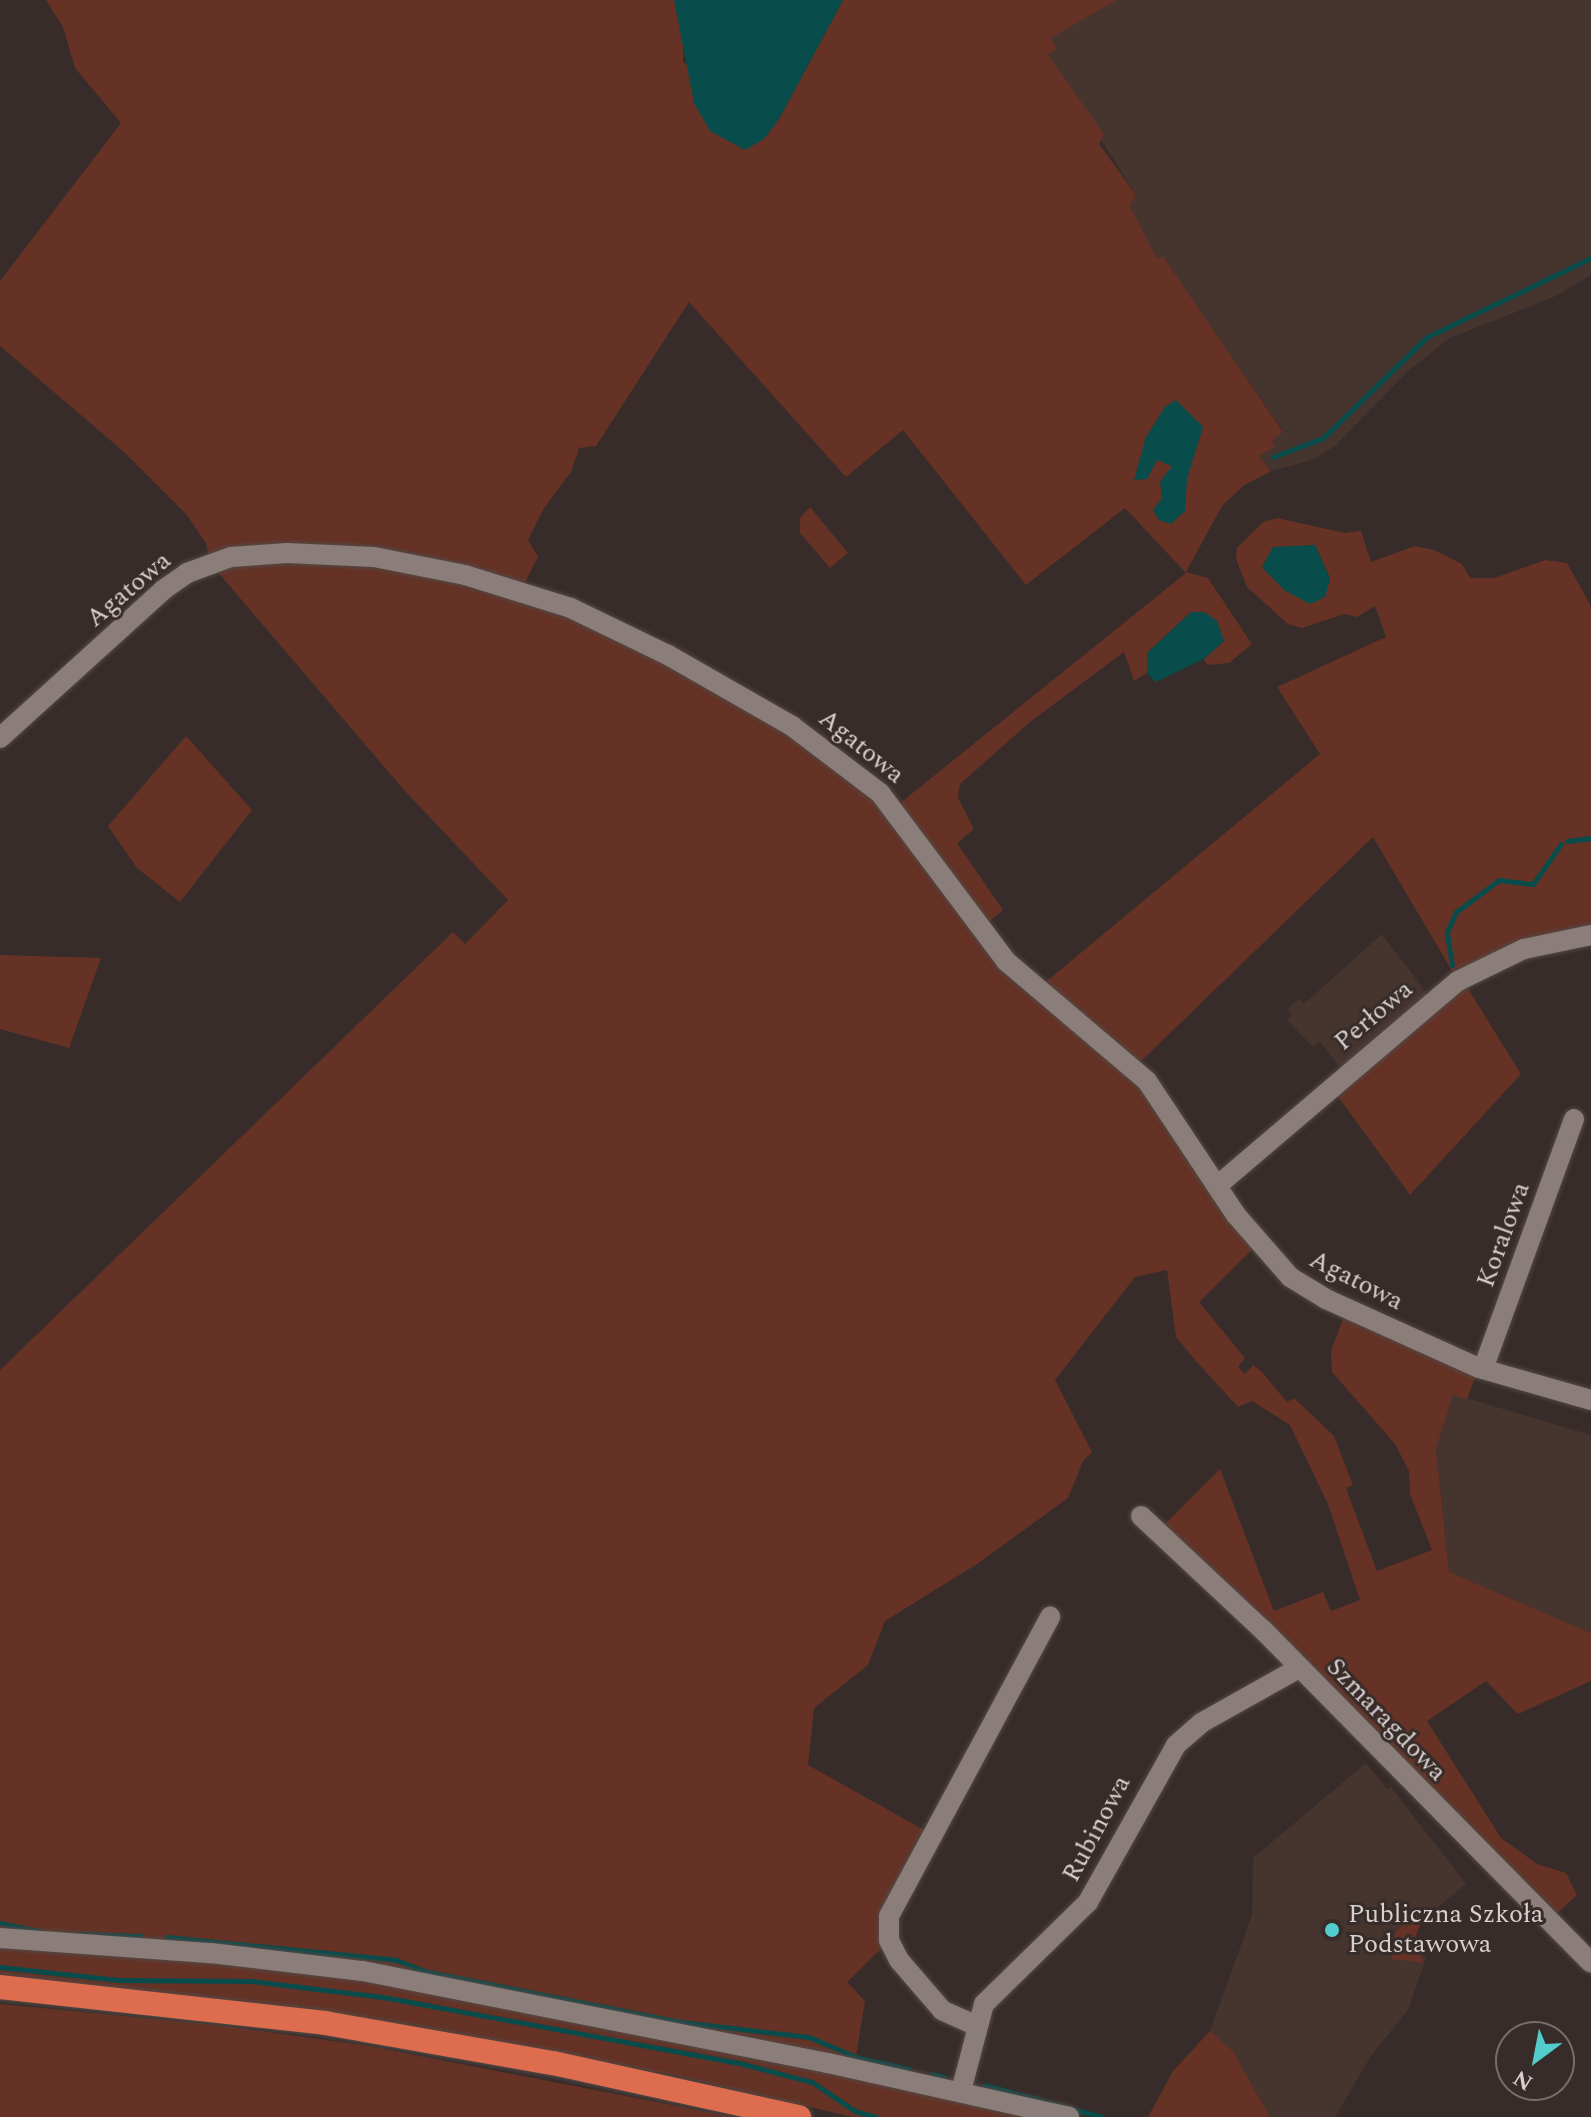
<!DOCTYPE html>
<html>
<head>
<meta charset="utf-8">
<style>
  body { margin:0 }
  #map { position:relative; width:1591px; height:2117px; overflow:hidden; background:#372c29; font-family:Spectral,serif }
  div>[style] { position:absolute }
  .built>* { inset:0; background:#46342f }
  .green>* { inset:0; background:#653225 }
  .water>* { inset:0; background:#084c4b }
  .stream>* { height:5px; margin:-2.5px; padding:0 2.5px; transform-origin:2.5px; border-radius:2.5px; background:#084c4b }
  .roads { filter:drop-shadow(0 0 2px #524946) drop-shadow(0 0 2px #524946) }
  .minor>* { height:20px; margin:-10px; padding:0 10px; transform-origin:10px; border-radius:10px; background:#8b7d7a }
  .highway>* { height:24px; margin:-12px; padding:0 12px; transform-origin:12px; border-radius:12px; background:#de6c4f }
  .dots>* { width:22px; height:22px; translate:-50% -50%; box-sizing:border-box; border:4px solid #372c29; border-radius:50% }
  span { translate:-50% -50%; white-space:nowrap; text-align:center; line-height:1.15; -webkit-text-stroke:6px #372c29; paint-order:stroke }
  .street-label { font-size:26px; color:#d8d0ce }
  .poi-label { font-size:26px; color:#d8d0ce }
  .left { translate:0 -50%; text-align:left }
  .north { position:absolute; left:1495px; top:2021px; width:80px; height:80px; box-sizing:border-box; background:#372c29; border:2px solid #776e6b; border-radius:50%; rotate:212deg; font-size:22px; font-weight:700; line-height:32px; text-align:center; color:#d8d0ce }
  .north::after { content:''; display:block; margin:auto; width:28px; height:36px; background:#52cdcc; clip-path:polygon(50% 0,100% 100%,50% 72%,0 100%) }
</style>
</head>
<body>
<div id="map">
  <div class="built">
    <i style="clip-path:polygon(1117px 0,1591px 0,1591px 275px,1556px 296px,1450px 338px,1409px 370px,1335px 446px,1312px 460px,1271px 471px,1259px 456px,1275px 447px,1272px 441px,1283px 431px,1163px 256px,1157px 260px,1130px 206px,1136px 195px,1048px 55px,1057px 49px,1050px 38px)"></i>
    <i style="clip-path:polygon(1382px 934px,1432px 1000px,1345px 1073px,1320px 1042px,1313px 1047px,1287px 1020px,1292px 1015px,1287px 1009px,1299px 999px,1304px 1004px)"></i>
    <i style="clip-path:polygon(1453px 1394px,1591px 1435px,1591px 1633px,1449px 1572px,1436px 1449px)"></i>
    <i style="clip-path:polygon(1366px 1763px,1387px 1789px,1391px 1787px,1466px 1884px,1422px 1920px,1414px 1941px,1426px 1958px,1409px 2008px,1371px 2056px,1335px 2117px,1270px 2117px,1233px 2051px,1210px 2031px,1252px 1915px,1253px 1858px)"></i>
  </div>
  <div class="green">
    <i style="clip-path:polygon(evenodd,46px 0,674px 0,684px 38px,683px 62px,779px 119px,843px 0,1117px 0,1051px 38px,1057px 49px,1048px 55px,1104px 134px,1099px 144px,1136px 195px,1130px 206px,1157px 259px,1163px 256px,1283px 432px,1272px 441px,1275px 447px,1259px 456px,1271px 471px,1243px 486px,1222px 506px,1186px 572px,1208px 578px,1252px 644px,1229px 663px,1207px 665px,1204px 659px,1224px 641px,1191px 612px,1147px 653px,1147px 673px,1134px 681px,1124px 652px,1030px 722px,960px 784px,958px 798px,974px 829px,957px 843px,1003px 910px,981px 928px,1036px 990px,1320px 754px,1277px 687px,1386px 637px,1375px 606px,1357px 617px,1344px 614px,1302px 628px,1288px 624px,1247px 587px,1236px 559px,1237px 548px,1263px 522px,1277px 518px,1345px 533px,1361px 531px,1371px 562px,1415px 546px,1434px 550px,1462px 564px,1470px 578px,1494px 578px,1545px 560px,1567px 563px,1591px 606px,1591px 935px,1462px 979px,1521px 1074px,1410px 1195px,1331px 1087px,1458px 981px,1373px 837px,1135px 1067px,1258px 1244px,1199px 1302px,1245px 1358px,1238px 1367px,1245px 1374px,1253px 1365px,1261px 1371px,1287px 1402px,1294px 1398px,1334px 1436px,1353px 1485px,1346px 1488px,1377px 1571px,1432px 1550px,1410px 1494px,1409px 1471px,1395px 1444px,1332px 1372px,1331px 1351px,1347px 1308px,1479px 1368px,1467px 1399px,1453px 1395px,1436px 1449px,1449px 1572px,1591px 1633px,1591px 1681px,1518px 1714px,1486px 1681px,1427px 1721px,1501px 1838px,1537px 1864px,1566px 1873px,1577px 1895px,1548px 1922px,1158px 1531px,1220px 1469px,1274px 1611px,1323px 1592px,1331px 1611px,1360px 1600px,1328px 1504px,1290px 1425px,1252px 1401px,1238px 1407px,1195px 1360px,1176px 1337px,1167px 1270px,1135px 1277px,1055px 1380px,1092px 1452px,1083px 1461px,1068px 1498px,977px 1564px,885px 1621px,868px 1665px,814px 1708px,808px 1765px,924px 1830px,882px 1908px,883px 1947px,847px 1982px,865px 2001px,854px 2068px,1069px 2117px,853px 2117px,672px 2075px,422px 2027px,0 1974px,0 1370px,453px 932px,465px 944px,508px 900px,404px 790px,210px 563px,206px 543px,186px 514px,123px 451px,0 346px,0 281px,121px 123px,75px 68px,63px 27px,46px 0,689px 302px,846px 477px,903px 430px,1026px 585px,1125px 508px,1186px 573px,894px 808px,792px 726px,521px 590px,538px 557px,528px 540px,544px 508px,571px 472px,579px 448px,596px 446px,689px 302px,46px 0,1315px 545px,1330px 578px,1273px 547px,1290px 548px,1315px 545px)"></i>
    <i style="clip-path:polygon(810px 507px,848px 553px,830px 568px,800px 533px,800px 518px)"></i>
    <i style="clip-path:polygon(186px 736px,252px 810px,180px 902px,137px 868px,108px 826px)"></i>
    <i style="clip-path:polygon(0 955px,101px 958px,69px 1048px,0 1029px)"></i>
    <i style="clip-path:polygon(1417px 1914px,1422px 1920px,1414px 1941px,1424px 1963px,1391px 1959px,1396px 1931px)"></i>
    <i style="clip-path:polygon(0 2004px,217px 2025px,369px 2046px,733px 2117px,0 2117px)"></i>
    <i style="clip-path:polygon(1210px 2031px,1233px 2051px,1270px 2117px,1148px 2117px,1173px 2071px)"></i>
  </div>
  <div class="water">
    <i style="clip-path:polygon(674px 0,843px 0,779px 119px,764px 139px,745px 150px,710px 131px,694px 103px)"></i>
    <i style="clip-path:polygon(1176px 400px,1203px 427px,1187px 479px,1185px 511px,1171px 524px,1159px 520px,1153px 510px,1162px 498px,1160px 482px,1172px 466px,1157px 460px,1147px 479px,1134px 480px,1146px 437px,1165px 407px)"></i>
    <i style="clip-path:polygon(1315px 545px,1330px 579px,1325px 597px,1310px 604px,1284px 590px,1262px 567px,1273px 547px)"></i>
    <i style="clip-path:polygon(1191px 612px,1204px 612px,1217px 621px,1224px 641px,1204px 659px,1156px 682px,1147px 673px,1147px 653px)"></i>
  </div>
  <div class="stream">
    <i style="left:1273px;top:457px;width:53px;rotate:-20.8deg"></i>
    <i style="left:1323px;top:438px;width:145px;rotate:-44.2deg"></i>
    <i style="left:1427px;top:337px;width:182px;rotate:-25.7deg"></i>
    <i style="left:1567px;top:841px;width:24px;rotate:-7deg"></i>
    <i style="left:1452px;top:965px;width:33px;rotate:-99deg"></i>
    <i style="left:1447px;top:932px;width:22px;rotate:-66deg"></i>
    <i style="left:1456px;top:912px;width:54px;rotate:-36.7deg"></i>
    <i style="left:1499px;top:880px;width:34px;rotate:7deg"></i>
    <i style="left:1533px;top:884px;width:49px;rotate:-55deg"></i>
    <i style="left:0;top:1923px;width:43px;rotate:12.1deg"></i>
    <i style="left:79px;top:1934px;width:62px;rotate:1.8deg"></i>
    <i style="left:167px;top:1937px;width:230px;rotate:5.7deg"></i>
    <i style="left:396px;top:1960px;width:34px;rotate:21deg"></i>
    <i style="left:428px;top:1972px;width:258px;rotate:11.2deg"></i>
    <i style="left:681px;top:2022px;width:129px;rotate:6.7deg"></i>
    <i style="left:809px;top:2037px;width:51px;rotate:23.1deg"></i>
    <i style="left:856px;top:2057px;width:54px;rotate:12.8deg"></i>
    <i style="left:0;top:1967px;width:119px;rotate:6.3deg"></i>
    <i style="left:118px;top:1980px;width:133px;rotate:0.4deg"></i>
    <i style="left:251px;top:1981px;width:133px;rotate:6.9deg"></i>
    <i style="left:383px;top:1997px;width:366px;rotate:10.5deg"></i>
    <i style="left:743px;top:2064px;width:71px;rotate:14.6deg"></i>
    <i style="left:812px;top:2082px;width:52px;rotate:34deg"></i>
    <i style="left:855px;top:2111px;width:22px;rotate:16deg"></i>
    <i style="left:932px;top:2074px;width:12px;rotate:14deg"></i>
    <i style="left:985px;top:2085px;width:121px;rotate:15.3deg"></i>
  </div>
  <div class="roads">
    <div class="minor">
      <i style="left:0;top:738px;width:220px;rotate:-42.2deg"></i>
      <i style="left:163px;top:590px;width:29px;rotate:-35deg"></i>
      <i style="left:187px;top:573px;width:47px;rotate:-20deg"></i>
      <i style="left:231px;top:557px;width:56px;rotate:-4.1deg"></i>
      <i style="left:287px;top:553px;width:87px;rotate:2.6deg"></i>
      <i style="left:374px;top:557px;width:93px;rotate:11.2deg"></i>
      <i style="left:465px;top:575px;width:111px;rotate:17.3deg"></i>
      <i style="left:571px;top:608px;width:108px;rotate:25.9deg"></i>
      <i style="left:668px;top:655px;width:143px;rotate:29.8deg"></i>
      <i style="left:792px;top:726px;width:111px;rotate:37.3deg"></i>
      <i style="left:880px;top:793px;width:210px;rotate:53.1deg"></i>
      <i style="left:1006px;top:961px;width:185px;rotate:40.4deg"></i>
      <i style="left:1147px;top:1081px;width:161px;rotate:56.4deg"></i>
      <i style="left:1236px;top:1215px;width:82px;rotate:48.9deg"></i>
      <i style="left:1290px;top:1277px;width:42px;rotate:31.4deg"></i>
      <i style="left:1326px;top:1299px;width:168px;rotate:24.3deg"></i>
      <i style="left:1479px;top:1368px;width:116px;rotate:15.9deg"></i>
      <i style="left:1217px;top:1186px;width:316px;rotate:-40.4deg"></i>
      <i style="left:1458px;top:981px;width:73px;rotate:-25.9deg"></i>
      <i style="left:1524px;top:949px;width:68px;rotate:-11.8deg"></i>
      <i style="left:1483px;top:1369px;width:266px;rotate:-70deg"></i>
      <i style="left:1141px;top:1516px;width:167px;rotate:43.1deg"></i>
      <i style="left:1263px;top:1630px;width:467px;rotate:45.4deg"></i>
      <i style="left:0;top:1938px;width:212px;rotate:4.1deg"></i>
      <i style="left:211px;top:1953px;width:153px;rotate:6.8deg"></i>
      <i style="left:363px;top:1971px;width:474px;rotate:11.2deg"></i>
      <i style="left:828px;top:2063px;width:247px;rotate:12.6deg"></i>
      <i style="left:975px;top:2025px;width:36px;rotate:-156deg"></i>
      <i style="left:942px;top:2010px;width:66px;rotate:-130.7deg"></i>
      <i style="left:899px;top:1960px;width:22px;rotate:-117deg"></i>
      <i style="left:889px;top:1940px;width:24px;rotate:-90deg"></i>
      <i style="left:889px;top:1916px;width:340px;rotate:-61.7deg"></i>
      <i style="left:961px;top:2091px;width:90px;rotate:-75.2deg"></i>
      <i style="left:984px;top:2004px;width:146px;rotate:-44.4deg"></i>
      <i style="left:1088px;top:1902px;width:180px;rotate:-60.7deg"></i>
      <i style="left:1176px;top:1745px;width:33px;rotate:-41deg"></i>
      <i style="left:1201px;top:1723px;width:112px;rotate:-29.3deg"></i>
    </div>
    <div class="highway">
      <i style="left:0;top:1987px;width:327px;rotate:6.3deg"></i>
      <i style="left:325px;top:2023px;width:231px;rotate:10deg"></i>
      <i style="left:553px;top:2063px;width:252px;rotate:12.4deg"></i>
    </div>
  </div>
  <div class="dots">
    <i style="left:1332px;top:1930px;background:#52cdcc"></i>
  </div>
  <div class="street-label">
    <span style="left:129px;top:590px;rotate:-40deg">Agatowa</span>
    <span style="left:861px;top:747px;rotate:39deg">Agatowa</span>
    <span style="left:1374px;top:1016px;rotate:-40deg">Perłowa</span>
    <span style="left:1504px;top:1235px;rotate:-70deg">Koralowa</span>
    <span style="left:1356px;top:1281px;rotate:27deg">Agatowa</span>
    <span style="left:1386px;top:1720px;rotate:46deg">Szmaragdowa</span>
    <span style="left:1097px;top:1829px;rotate:-62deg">Rubinowa</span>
  </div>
  <div class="poi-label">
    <span class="left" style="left:1348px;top:1930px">Publiczna Szkoła<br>Podstawowa</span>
  </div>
  <div class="north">N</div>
</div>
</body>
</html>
